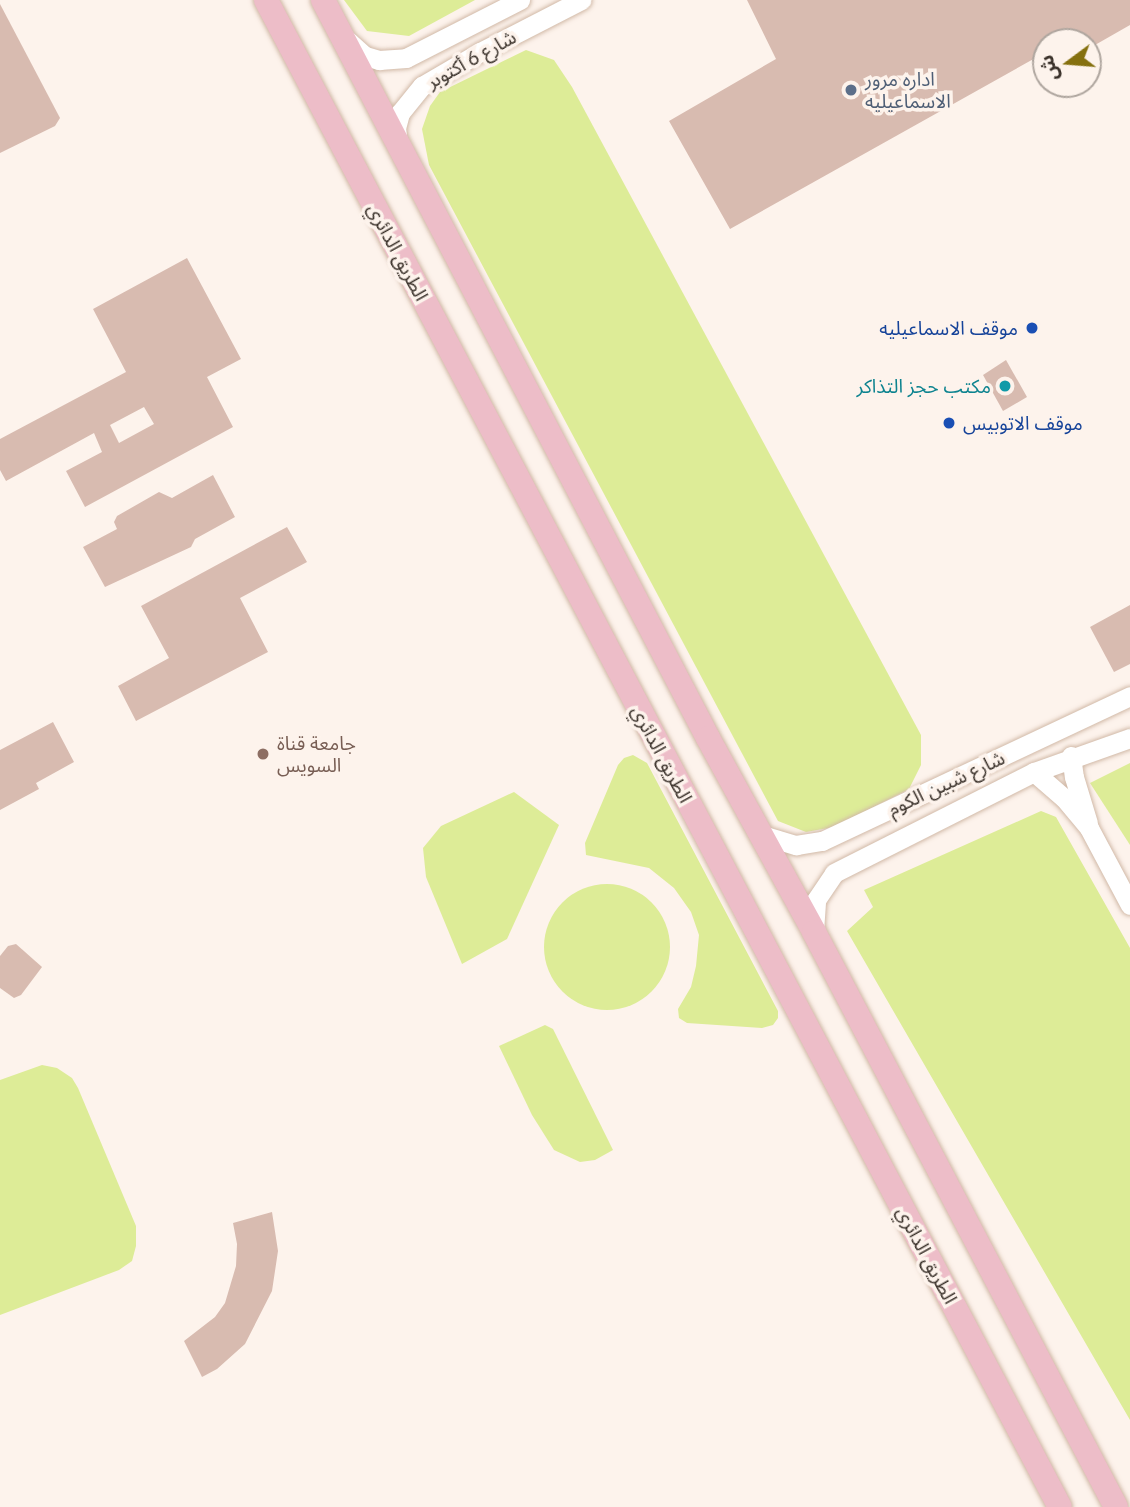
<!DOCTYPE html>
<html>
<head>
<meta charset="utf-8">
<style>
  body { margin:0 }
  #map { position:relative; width:1130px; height:1507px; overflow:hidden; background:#fdf3ec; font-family:Lato,"Noto Sans Arabic",sans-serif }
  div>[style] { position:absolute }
  .green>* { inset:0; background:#ddec97 }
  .round { border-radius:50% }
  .building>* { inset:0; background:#d8bbb0 }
  .roads { filter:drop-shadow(0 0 2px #d1b9a7) drop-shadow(0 0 2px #d1b9a7) }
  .tertiary>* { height:19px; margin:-9.5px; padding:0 9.5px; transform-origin:9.5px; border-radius:9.5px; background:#fff }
  .primary>* { height:24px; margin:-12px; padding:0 12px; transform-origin:12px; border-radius:12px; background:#edbdc8 }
  .dots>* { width:19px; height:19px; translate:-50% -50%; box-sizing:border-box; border:4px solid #fdf3ec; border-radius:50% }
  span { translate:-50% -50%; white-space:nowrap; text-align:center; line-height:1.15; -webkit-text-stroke:7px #fdf3ec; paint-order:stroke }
  .street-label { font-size:19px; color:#382f28 }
  .service-label { font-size:19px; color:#4e5e75 }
  .left { translate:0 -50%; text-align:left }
  .transit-label { font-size:19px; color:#164399 }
  .right { translate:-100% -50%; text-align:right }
  .culture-label { font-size:19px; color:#0d838f }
  .education-label { font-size:19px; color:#785e54 }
  .north { position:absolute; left:1032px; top:28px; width:70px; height:70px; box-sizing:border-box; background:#fdf3ec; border:2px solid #aea59e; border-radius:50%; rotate:254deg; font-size:19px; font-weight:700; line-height:28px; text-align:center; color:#382f28 }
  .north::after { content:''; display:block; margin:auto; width:24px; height:32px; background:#85700f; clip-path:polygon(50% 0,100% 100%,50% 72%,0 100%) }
</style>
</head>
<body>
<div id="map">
  <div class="green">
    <i style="clip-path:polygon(344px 0,475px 0,409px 36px,367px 31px)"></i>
    <i style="clip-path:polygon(526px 50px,554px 60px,572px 87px,921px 735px,921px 765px,909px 789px,834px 827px,806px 832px,778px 821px,429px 165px,422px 129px,430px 106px,440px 92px)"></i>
    <i style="clip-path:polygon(633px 755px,647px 763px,778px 1011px,778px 1018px,773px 1025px,762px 1028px,687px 1023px,679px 1018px,678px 1009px,691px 987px,696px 966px,699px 935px,691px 912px,674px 888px,649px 868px,586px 855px,585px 843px,618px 765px,624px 758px)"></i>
    <i style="clip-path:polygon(1130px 763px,1130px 845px,1090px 783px)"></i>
    <i style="clip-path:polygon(514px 792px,559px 825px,507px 939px,462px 964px,426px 877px,423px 848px,441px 826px)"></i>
    <i style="clip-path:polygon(1041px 811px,1056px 817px,1130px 948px,1130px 1420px,847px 931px,873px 907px,864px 890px)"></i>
    <i class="round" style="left:544px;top:884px;width:126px;height:126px"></i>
    <i style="clip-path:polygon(545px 1025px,553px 1029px,613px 1150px,595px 1160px,580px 1162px,554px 1150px,532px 1115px,499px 1046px)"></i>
    <i style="clip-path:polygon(42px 1065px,57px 1068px,72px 1078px,78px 1088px,136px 1226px,136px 1246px,132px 1261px,119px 1270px,0 1315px,0 1080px)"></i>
  </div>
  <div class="building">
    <i style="clip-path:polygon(747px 0,1130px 0,1130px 25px,1088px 49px,1088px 42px,1046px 42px,1046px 52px,730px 229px,669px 121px,776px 59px)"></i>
    <i style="clip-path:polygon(0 4px,60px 118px,55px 126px,0 153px)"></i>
    <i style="clip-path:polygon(evenodd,187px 258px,241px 359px,207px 377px,233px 427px,85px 507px,66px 471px,102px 452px,94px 433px,6px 481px,0 470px,0 439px,126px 372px,93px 309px,187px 258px,144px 407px,154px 424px,119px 443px,110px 425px,144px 407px)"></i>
    <i style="clip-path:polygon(1006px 360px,1027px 397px,1003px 411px,983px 375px)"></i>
    <i style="clip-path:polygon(213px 475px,235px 517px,195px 539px,191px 547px,105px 587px,83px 547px,117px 529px,114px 522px,117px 516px,159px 492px,172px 498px)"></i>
    <i style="clip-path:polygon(287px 527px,307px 562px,240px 598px,268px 652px,136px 721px,118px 686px,169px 658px,141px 606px)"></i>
    <i style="clip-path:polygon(1130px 605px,1130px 664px,1114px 672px,1090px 627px)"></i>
    <i style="clip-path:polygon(53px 722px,74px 762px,36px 783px,39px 789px,0 810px,0 750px)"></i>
    <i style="clip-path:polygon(16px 944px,42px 967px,21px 995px,14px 998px,0 988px,0 956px,8px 946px)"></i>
    <i style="clip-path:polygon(272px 1212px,278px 1251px,272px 1291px,245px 1344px,217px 1369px,202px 1377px,184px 1341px,215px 1317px,225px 1303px,236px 1266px,237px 1244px,233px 1223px)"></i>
  </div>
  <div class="roads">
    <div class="tertiary">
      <i style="left:346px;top:39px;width:25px;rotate:42deg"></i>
      <i style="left:365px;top:56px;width:15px;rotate:16deg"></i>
      <i style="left:379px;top:60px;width:27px;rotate:-4deg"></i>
      <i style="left:406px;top:58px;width:128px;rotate:-27deg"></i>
      <i style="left:398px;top:144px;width:16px;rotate:-97deg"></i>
      <i style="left:396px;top:128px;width:16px;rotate:-75deg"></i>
      <i style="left:400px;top:113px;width:35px;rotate:-51deg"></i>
      <i style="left:422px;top:86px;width:67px;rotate:-30.4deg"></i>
      <i style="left:480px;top:52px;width:114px;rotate:-27.2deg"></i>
      <i style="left:1071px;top:756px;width:21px;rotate:82deg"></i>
      <i style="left:1074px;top:777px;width:48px;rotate:73.1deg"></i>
      <i style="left:1034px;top:772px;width:40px;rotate:41deg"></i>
      <i style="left:1064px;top:798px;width:39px;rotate:50deg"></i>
      <i style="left:1089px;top:828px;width:87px;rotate:62deg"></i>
      <i style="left:759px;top:834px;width:39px;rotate:17deg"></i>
      <i style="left:796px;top:845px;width:26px;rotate:-9deg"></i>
      <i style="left:822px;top:841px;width:340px;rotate:-25.2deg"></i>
      <i style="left:814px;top:931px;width:31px;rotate:-86deg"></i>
      <i style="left:816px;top:900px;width:32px;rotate:-56deg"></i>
      <i style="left:834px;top:873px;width:224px;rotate:-26.8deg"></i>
      <i style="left:1034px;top:772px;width:102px;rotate:-19.5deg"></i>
    </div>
    <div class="primary">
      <i style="left:266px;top:0;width:1703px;rotate:62.22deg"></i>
      <i style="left:323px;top:0;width:832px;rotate:62.45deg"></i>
      <i style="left:708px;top:738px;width:221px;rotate:61.3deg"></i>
      <i style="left:814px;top:932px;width:649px;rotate:62.29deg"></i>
    </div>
  </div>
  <div class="dots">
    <i style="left:851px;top:90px;background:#5c6f8a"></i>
    <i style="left:1032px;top:328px;background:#1a4fb4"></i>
    <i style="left:1005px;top:386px;background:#0f9aa8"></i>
    <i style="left:949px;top:423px;background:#1a4fb4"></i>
    <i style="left:263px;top:754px;background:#8d6e63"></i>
  </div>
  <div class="street-label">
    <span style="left:471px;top:59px;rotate:-29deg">شارع 6 أكتوبر</span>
    <span style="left:398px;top:252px;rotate:62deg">الطريق الدائري</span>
    <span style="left:662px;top:754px;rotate:62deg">الطريق الدائري</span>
    <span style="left:946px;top:783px;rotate:-25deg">شارع شبين الكوم</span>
    <span style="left:927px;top:1255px;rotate:62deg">الطريق الدائري</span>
  </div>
  <div class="service-label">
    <span class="left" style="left:865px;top:90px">اداره مرور<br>الاسماعيليه</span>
  </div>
  <div class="transit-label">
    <span class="right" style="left:1018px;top:328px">موقف الاسماعيليه</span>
    <span class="left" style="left:963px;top:423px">موقف الاتوبيس</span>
  </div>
  <div class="culture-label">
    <span class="right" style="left:991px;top:386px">مكتب حجز التذاكر</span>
  </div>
  <div class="education-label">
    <span class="left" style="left:277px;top:754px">جامعة قناة<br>السويس</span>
  </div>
  <div class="north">ش</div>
</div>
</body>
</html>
